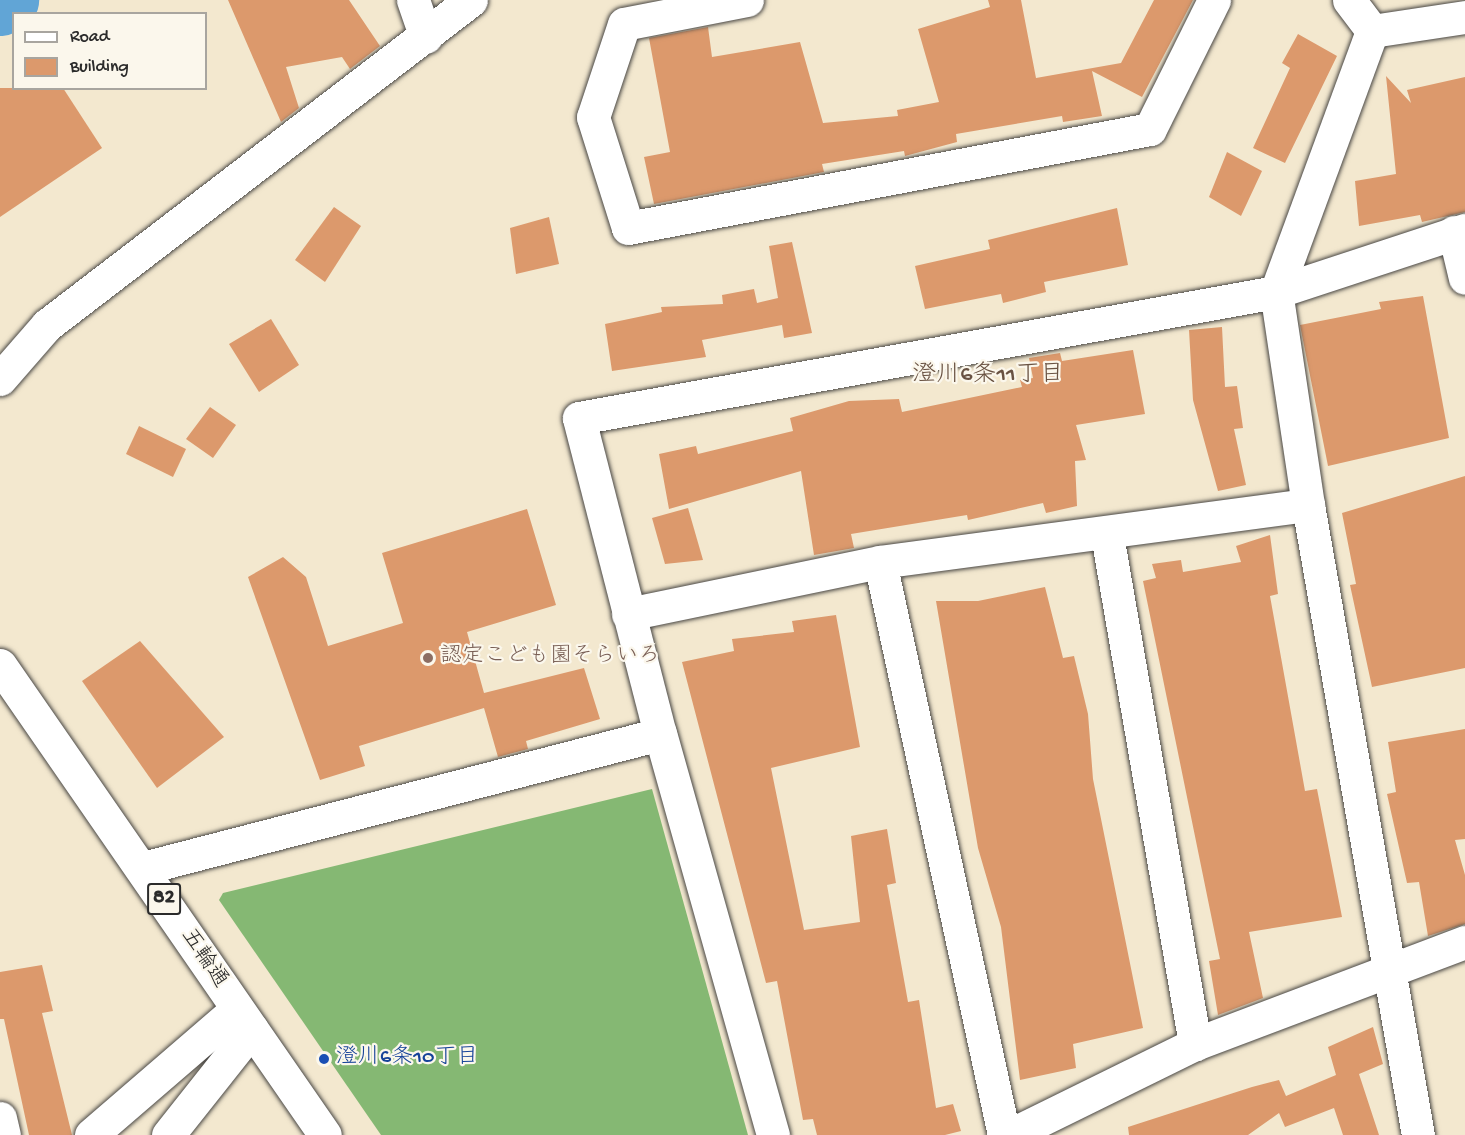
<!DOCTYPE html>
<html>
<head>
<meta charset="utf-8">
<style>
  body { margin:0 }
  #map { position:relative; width:1465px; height:1135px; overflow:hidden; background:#f3e8cf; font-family:"Gochi Hand","Klee One",sans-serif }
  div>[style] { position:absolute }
  .forest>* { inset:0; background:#85b873 }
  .river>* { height:66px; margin:-33px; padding:0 33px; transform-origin:33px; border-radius:33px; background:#61a5d6 }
  .building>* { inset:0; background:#dc996c }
  .roads { filter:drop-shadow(0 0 2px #494744) drop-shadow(0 0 2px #494744) }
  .minor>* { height:33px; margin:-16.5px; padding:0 16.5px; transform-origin:16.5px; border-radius:16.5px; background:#fff }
  .major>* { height:33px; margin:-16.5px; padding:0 16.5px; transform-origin:16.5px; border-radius:16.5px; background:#fff }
  .dots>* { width:16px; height:16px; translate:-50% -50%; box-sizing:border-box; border:3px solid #fbf7ec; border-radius:50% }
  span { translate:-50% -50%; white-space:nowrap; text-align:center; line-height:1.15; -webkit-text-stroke:4.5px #fbf7ec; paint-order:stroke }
  .shield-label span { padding:2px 4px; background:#fbf7ec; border:2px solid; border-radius:4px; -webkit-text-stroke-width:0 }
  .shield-label { font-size:21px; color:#2b2b2b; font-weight:700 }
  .education-label { font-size:22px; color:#785e54 }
  .left { translate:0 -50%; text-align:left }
  .street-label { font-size:22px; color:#2b2b2b }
  .transit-label { font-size:22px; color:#164399 }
  .neighbourhood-label { font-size:24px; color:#695242 }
  .legend { position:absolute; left:12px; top:12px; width:195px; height:78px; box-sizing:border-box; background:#fbf7ec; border:2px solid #a8a59f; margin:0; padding:8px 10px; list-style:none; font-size:18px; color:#2b2b2b }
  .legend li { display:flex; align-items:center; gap:12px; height:30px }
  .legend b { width:30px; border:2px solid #a8a59f }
</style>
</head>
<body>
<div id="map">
  <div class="forest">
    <i style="clip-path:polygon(652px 789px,748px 1135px,381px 1135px,219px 900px,223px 893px)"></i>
  </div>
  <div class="river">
    <i style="left:0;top:3px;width:7px;rotate:-27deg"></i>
  </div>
  <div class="building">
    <i style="clip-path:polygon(228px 0,349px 0,380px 46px,350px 69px,342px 57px,286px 67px,299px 108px,281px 122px)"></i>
    <i style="clip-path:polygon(988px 0,1021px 0,1036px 78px,1121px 63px,1154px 0,1193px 0,1142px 97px,1092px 71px,1102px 116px,1063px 122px,1062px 116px,956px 134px,957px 142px,905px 156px,904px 151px,822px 164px,824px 172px,654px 204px,644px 157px,670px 152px,649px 38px,708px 27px,712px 57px,800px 42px,823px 123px,898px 116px,897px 110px,939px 102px,918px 29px,990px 7px)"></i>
    <i style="clip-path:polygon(1298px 34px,1337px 56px,1285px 163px,1253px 148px,1290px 68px,1282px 63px)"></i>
    <i style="clip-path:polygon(1386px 76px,1411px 103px,1407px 90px,1465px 77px,1465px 212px,1422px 222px,1420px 215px,1359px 226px,1355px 181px,1396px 174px)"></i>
    <i style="clip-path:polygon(0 88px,63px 88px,102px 148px,0 217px)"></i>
    <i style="clip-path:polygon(1227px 152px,1262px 171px,1241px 216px,1209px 197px)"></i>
    <i style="clip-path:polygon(334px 207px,361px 226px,325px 282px,295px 260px)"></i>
    <i style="clip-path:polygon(1117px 208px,1128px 265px,1044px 282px,1046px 292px,1003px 303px,1001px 294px,925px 309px,915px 266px,990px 249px,988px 240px)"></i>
    <i style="clip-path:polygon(549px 217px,559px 264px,516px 274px,510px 228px)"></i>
    <i style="clip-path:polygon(792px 242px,812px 333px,784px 338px,782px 325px,702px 340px,706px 357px,612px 371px,605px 324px,662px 312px,661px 307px,723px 304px,722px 295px,754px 289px,757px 303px,778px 298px,769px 246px)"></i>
    <i style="clip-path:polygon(1423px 296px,1449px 438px,1328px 466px,1300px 325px,1381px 309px,1379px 302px)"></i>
    <i style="clip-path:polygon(271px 319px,299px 365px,259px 392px,229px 344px)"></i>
    <i style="clip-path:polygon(1222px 327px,1225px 387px,1237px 386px,1243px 428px,1234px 429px,1246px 485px,1218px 491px,1193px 400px,1189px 330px)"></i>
    <i style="clip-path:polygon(1133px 350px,1145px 414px,1076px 425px,1086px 460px,1075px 461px,1077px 506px,1046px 513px,1043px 503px,968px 520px,967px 515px,851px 534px,854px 548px,814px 555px,801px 471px,669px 509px,659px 454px,696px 446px,698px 454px,793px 431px,790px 418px,849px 401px,899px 399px,902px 412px,1022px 387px,1020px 380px,1033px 378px,1029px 358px,1060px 353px,1062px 361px)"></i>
    <i style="clip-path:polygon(210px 407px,236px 425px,213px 458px,186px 439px)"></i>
    <i style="clip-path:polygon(139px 426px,186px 449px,173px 477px,126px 454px)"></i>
    <i style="clip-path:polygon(1465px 476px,1465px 668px,1372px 687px,1350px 585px,1356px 584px,1342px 513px)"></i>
    <i style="clip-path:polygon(688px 508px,703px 560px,665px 564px,652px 518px)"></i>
    <i style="clip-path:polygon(527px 509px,556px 605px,467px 632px,484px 693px,584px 668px,600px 719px,526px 741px,528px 749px,498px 757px,484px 708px,359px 746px,365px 766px,320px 780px,248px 577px,283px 557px,306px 577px,328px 646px,403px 623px,382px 553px)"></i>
    <i style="clip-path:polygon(1270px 535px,1278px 594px,1270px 596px,1305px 791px,1317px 789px,1342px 917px,1249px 932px,1263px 998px,1218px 1015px,1209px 961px,1220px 959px,1143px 581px,1156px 578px,1152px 564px,1181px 560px,1183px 572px,1241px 562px,1236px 546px)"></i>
    <i style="clip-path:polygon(1045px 587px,1063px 658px,1074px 656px,1088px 714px,1093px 779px,1143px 1028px,1073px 1044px,1076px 1068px,1020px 1080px,1001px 927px,978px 848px,936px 601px,978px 601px)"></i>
    <i style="clip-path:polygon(836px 615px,860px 747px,771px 768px,804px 930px,860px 922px,851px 836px,887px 829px,896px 883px,887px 885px,908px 1002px,919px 1000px,936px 1108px,953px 1104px,961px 1131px,945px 1135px,817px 1135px,813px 1119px,803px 1120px,777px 981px,766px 983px,682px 662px,734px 651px,732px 639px,794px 632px,792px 621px)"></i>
    <i style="clip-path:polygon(140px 641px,224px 737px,157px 788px,82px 681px)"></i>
    <i style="clip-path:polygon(1465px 729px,1465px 839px,1455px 840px,1465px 875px,1465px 924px,1428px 936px,1419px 882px,1407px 883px,1387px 794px,1396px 792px,1388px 742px)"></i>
    <i style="clip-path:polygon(42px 965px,53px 1011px,42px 1013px,72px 1135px,29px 1135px,4px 1019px,0 1019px,0 972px)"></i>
    <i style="clip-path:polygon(1373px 1027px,1383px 1064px,1359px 1074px,1379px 1135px,1343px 1135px,1334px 1108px,1285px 1127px,1279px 1113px,1248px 1135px,1129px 1135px,1128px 1127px,1252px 1087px,1279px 1080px,1286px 1096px,1336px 1075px,1328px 1047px)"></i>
  </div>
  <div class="roads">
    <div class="minor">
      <i style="left:413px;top:0;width:39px;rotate:71deg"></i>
      <i style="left:747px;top:0;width:125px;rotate:169deg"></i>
      <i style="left:624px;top:24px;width:98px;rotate:108.4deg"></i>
      <i style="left:593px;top:117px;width:116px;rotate:72.5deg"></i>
      <i style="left:628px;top:228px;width:531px;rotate:-10.74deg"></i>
      <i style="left:1150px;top:129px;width:144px;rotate:-63.6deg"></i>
      <i style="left:1349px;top:0;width:39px;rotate:53deg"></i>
      <i style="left:1372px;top:31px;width:94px;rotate:-8.6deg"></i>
      <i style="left:1454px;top:232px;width:47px;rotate:76.6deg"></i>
      <i style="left:0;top:379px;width:72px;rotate:-49deg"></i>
      <i style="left:47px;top:325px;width:534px;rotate:-37.47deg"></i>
      <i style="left:1308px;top:505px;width:640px;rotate:80.1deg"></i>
      <i style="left:1107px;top:535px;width:517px;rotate:80.19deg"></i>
      <i style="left:628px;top:614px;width:257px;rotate:-11.7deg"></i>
      <i style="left:143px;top:868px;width:534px;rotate:-14.53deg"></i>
      <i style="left:0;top:1118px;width:17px;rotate:77deg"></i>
      <i style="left:91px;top:1135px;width:193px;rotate:-40.8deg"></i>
      <i style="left:168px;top:1135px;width:135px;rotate:-51.6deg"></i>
      <i style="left:773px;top:1135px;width:417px;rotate:-105.7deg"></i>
      <i style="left:660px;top:734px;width:326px;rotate:-104.4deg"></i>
      <i style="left:579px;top:418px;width:708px;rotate:-10.25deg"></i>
      <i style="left:1276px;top:292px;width:199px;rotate:-18.2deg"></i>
      <i style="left:1004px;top:1135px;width:586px;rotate:-102.21deg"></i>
      <i style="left:880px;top:562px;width:432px;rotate:-7.6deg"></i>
      <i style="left:1308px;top:505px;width:215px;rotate:-98.5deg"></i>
      <i style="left:1276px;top:292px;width:278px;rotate:-69.8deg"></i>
      <i style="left:1010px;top:1135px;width:206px;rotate:-26.2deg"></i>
      <i style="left:1195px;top:1044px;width:289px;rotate:-20.7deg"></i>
    </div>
    <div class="major">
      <i style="left:0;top:665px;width:571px;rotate:55.34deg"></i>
    </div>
  </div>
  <div class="dots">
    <i style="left:428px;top:658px;background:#8d6e63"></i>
    <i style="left:324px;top:1059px;background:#1a4fb4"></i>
  </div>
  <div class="shield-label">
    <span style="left:164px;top:899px">82</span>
  </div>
  <div class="education-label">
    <span class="left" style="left:440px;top:658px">認定こども園そらいろ</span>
  </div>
  <div class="street-label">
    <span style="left:203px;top:959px;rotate:56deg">五輪通</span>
  </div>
  <div class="transit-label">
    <span class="left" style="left:336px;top:1059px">澄川6条10丁目</span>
  </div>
  <div class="neighbourhood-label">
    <span style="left:988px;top:376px">澄川6条11丁目</span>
  </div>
  <ul class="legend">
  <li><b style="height:8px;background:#fff"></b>Road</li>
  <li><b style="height:16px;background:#dc996c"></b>Building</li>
  </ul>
</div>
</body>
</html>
